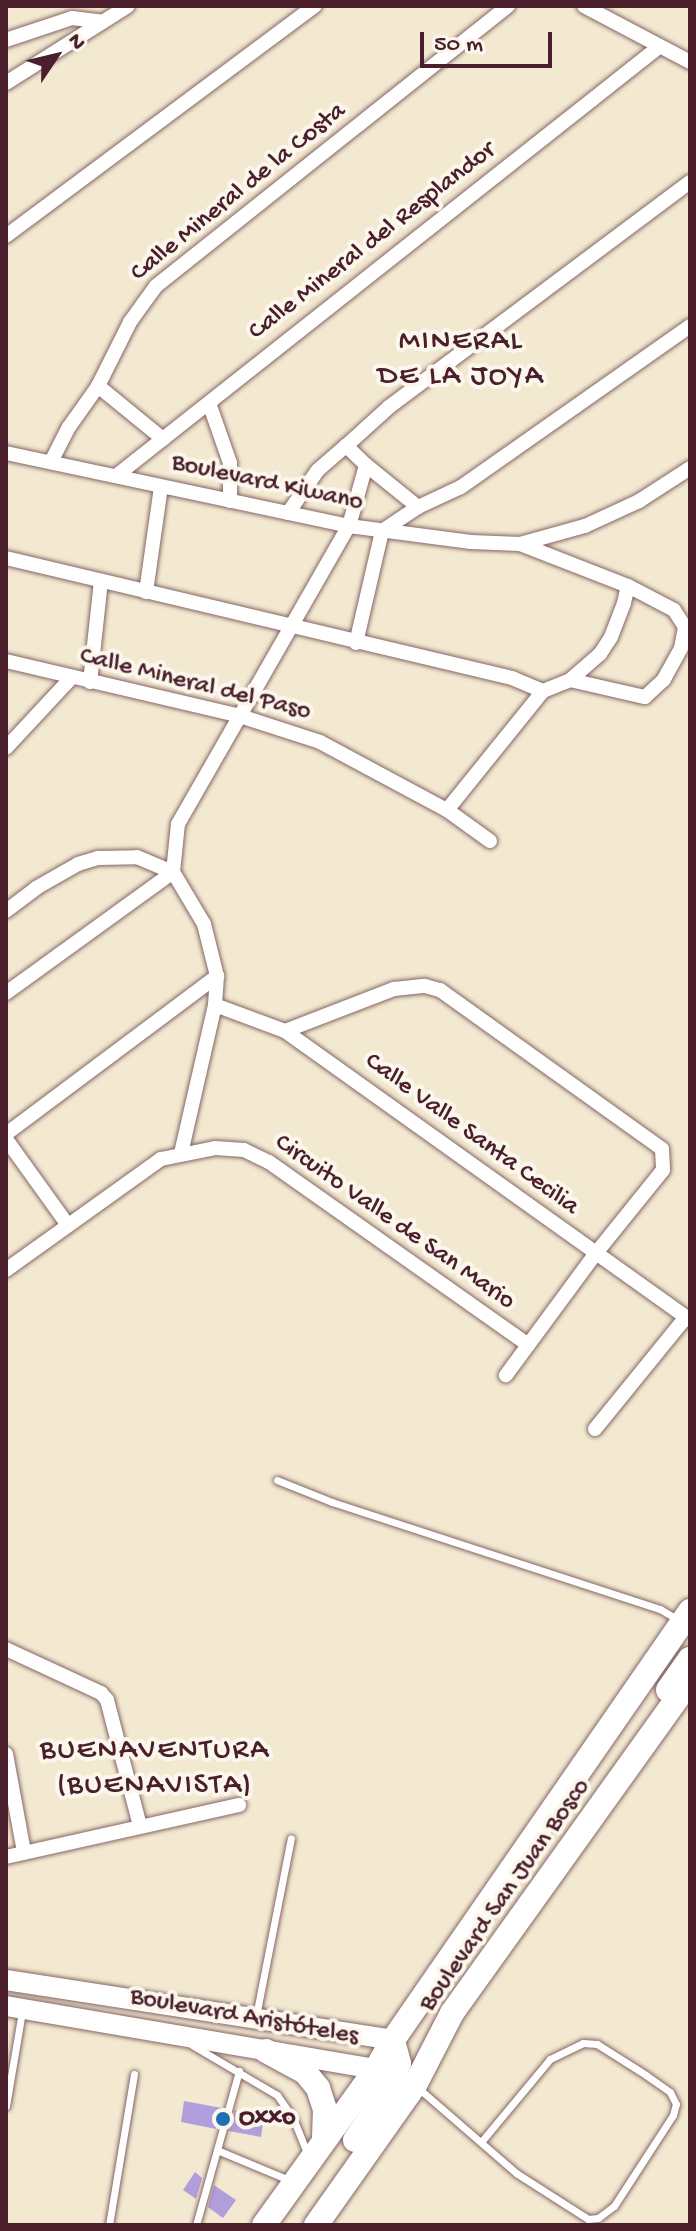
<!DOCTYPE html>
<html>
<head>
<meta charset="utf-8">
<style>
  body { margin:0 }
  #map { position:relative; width:696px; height:2231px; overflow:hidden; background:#f3e9d1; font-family:"Gochi Hand",sans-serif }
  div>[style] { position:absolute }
  .building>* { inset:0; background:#b19fdd }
  .roads { filter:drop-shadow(0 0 2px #856665) drop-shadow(0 0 2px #856665) }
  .lane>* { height:7px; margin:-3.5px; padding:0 3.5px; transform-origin:3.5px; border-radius:3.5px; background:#fff }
  .street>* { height:14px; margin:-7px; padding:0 7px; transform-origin:7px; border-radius:7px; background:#fff }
  .secondary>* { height:20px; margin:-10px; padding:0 10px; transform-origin:10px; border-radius:10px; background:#fff }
  .primary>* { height:24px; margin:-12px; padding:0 12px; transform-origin:12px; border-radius:12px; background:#fff }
  .dots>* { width:22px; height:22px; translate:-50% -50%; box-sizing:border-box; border:4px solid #fbf7ec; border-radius:50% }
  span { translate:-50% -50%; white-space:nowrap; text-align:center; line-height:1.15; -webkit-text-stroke:8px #fbf7ec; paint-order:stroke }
  .street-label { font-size:26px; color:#4a1f2b }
  .poi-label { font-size:26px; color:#4a1f2b; font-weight:700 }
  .left { translate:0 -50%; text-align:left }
  .quarter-label { font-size:30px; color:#4a1f2b; letter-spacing:2px }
  .frame { position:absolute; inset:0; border:8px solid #4a1f2b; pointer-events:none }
  .north { position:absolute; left:16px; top:16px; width:80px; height:80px; -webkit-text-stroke:6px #fbf7ec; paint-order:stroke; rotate:55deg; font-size:22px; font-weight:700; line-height:32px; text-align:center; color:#4a1f2b }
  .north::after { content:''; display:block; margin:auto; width:28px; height:36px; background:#4a1f2b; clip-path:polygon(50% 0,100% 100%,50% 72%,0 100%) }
  .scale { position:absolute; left:420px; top:32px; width:132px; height:36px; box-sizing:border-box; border:4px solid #4a1f2b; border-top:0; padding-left:10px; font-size:24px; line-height:28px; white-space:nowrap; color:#4a1f2b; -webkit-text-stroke:6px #fbf7ec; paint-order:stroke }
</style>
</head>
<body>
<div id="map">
  <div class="building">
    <i style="clip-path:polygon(184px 2101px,222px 2108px,216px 2129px,181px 2122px)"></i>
    <i style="clip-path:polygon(235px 2110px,264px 2116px,261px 2137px,229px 2131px)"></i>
    <i style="clip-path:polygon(195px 2172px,202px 2178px,196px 2199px,183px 2190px)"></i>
    <i style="clip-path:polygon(214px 2185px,236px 2200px,223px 2218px,208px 2207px)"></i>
  </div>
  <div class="roads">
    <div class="lane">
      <i style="left:277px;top:1480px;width:59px;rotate:21.8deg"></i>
      <i style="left:332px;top:1502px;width:345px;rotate:18.1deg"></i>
      <i style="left:660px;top:1609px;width:23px;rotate:31deg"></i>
      <i style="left:256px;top:2016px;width:181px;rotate:-78.9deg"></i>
      <i style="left:192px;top:2045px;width:99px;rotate:30.5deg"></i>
      <i style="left:277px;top:2095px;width:28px;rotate:55deg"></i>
      <i style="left:293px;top:2118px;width:40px;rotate:68deg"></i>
      <i style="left:418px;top:2088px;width:130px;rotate:40.9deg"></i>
      <i style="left:516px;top:2173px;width:85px;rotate:32.6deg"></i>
      <i style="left:588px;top:2219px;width:10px;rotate:-6deg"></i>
      <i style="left:598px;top:2218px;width:20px;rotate:-37deg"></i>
      <i style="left:614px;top:2206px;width:108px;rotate:-57deg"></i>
      <i style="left:673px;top:2115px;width:11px;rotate:-75deg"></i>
      <i style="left:676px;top:2104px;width:13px;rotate:-117deg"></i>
      <i style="left:670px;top:2092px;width:29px;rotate:-145deg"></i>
      <i style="left:646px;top:2075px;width:58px;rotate:-147.7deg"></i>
      <i style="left:597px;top:2044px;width:14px;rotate:-176deg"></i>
      <i style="left:583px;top:2043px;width:37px;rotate:154deg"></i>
      <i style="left:550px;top:2059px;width:108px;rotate:129.7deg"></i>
      <i style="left:6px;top:2106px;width:96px;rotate:-80.4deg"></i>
      <i style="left:217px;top:2150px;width:78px;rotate:22.6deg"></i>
      <i style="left:109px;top:2225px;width:153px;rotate:-80.6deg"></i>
      <i style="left:196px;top:2225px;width:160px;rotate:-74.4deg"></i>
    </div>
    <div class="street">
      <i style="left:584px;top:6px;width:120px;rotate:27.8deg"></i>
      <i style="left:6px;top:40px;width:70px;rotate:-18.4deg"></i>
      <i style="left:72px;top:18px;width:31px;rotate:7deg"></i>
      <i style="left:6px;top:83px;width:144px;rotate:-32.3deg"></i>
      <i style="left:6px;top:236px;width:385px;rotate:-36.7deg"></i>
      <i style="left:98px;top:386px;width:84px;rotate:39.2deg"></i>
      <i style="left:209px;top:403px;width:64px;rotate:70.7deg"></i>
      <i style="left:230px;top:463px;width:38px;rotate:90deg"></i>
      <i style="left:6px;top:453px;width:351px;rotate:12deg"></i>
      <i style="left:349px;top:526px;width:123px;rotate:7.5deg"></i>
      <i style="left:471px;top:542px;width:49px;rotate:2.3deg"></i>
      <i style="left:520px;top:544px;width:67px;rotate:-15.5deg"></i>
      <i style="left:585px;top:526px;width:60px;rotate:-24.8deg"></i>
      <i style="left:639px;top:501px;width:61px;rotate:-32.9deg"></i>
      <i style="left:52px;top:460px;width:37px;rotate:-63deg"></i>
      <i style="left:69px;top:427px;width:50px;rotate:-54.7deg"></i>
      <i style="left:98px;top:386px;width:72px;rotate:-63.4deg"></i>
      <i style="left:130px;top:322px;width:44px;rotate:-54.2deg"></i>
      <i style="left:156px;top:286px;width:450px;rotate:-38.5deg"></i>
      <i style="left:366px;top:465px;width:67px;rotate:38.9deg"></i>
      <i style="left:116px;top:476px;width:693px;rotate:-38.32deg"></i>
      <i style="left:288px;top:513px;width:52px;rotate:-55.1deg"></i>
      <i style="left:318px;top:470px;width:37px;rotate:-41deg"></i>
      <i style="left:6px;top:558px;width:520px;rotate:13.34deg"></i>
      <i style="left:512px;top:678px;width:34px;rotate:23deg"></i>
      <i style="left:146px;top:592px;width:106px;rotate:-81.9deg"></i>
      <i style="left:356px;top:643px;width:115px;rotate:-76.9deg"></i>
      <i style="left:382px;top:531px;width:43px;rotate:-33.7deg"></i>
      <i style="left:418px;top:507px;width:47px;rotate:-24.9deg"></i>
      <i style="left:461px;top:487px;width:280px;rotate:-35.1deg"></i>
      <i style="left:6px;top:661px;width:240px;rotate:13.2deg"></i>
      <i style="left:240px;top:716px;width:84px;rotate:18deg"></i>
      <i style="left:320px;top:742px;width:144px;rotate:28.2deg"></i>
      <i style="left:447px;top:810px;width:53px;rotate:35.8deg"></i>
      <i style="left:570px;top:680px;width:77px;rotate:12.8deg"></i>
      <i style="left:645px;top:697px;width:26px;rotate:-43deg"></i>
      <i style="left:664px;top:679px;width:35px;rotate:-61deg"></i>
      <i style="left:681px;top:648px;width:21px;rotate:-79deg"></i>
      <i style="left:685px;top:627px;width:20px;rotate:-123deg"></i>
      <i style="left:674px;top:610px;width:52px;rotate:-152.4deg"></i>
      <i style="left:90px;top:682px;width:102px;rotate:-83.8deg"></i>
      <i style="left:6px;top:748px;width:96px;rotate:-47.1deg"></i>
      <i style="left:447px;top:810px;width:153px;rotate:-51.1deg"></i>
      <i style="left:543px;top:691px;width:29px;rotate:-22deg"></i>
      <i style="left:570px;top:680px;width:40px;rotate:-41deg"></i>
      <i style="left:600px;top:654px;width:20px;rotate:-57deg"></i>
      <i style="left:611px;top:637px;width:36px;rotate:-69deg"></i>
      <i style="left:624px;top:603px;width:17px;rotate:-77deg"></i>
      <i style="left:628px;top:586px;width:116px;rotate:-158.7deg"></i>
      <i style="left:173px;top:872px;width:48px;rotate:-84.1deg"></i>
      <i style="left:178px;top:824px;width:344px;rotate:-60.2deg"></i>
      <i style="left:349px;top:526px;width:63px;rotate:-74.4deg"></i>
      <i style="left:366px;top:465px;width:28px;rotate:-136deg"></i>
      <i style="left:346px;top:446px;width:58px;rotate:-42.2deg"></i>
      <i style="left:389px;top:407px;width:376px;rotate:-36.8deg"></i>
      <i style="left:6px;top:911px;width:38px;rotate:-37deg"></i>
      <i style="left:36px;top:888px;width:48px;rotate:-29.7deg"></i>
      <i style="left:78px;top:864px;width:21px;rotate:-17deg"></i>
      <i style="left:98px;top:858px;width:39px;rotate:-1deg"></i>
      <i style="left:137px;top:857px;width:39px;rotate:23deg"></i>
      <i style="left:173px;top:872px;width:61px;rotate:59.2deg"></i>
      <i style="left:204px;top:924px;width:54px;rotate:76deg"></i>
      <i style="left:217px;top:976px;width:29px;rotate:94deg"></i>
      <i style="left:215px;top:1005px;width:152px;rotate:102.9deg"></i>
      <i style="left:6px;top:993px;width:206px;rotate:-35.9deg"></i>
      <i style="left:215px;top:1005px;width:75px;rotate:20.4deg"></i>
      <i style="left:285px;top:1031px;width:498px;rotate:35.5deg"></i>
      <i style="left:285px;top:1031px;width:117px;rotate:-21.1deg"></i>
      <i style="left:394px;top:989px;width:31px;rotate:-6deg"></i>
      <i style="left:425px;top:986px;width:16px;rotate:15deg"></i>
      <i style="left:440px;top:990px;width:273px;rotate:35.6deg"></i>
      <i style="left:662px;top:1149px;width:21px;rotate:87deg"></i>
      <i style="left:663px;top:1170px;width:107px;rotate:128.9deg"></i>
      <i style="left:596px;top:1253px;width:152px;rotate:126.4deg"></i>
      <i style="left:6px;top:1134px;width:264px;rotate:-36.8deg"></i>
      <i style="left:6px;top:1139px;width:105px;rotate:54.3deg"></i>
      <i style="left:6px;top:1270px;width:191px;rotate:-35.6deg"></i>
      <i style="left:161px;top:1159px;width:55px;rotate:-11.5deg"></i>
      <i style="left:215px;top:1148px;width:29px;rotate:4deg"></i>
      <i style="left:244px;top:1150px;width:28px;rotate:26deg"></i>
      <i style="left:269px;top:1162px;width:317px;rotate:35.2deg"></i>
      <i style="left:595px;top:1429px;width:144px;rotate:-50.9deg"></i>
      <i style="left:6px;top:1649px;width:105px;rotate:24.9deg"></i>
      <i style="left:101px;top:1693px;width:9px;rotate:49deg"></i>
      <i style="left:107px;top:1700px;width:130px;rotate:75.3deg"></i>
      <i style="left:6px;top:1754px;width:100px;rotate:79.6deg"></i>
      <i style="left:6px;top:1857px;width:239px;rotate:-12.6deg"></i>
    </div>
    <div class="secondary">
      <i style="left:6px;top:1980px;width:392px;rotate:8.8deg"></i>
      <i style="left:6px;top:2006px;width:375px;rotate:9.7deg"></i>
    </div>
    <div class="primary">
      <i style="left:668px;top:1690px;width:38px;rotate:-55deg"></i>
      <i style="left:266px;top:2051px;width:44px;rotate:28.3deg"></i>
      <i style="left:305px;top:2072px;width:21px;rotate:51deg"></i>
      <i style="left:318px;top:2088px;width:22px;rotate:72deg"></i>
      <i style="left:325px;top:2109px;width:28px;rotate:92deg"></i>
      <i style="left:355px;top:2140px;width:57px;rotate:-55.8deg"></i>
      <i style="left:387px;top:2093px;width:32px;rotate:-68deg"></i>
      <i style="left:399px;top:2063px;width:24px;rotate:-105deg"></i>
      <i style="left:264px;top:2225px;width:192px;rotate:-54.3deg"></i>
      <i style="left:376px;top:2069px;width:34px;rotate:-60deg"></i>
      <i style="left:393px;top:2040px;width:522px;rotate:-55.3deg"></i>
      <i style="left:316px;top:2225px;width:171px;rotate:-54.7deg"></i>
      <i style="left:415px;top:2085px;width:81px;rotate:-62.8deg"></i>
      <i style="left:452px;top:2013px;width:408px;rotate:-54.4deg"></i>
    </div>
  </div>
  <div class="dots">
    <i style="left:223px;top:2119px;background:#1f6fb2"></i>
  </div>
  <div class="street-label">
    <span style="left:239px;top:193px;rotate:-39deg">Calle Mineral de la Costa</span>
    <span style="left:373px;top:242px;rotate:-38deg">Calle Mineral del Resplandor</span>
    <span style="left:267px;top:484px;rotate:12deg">Boulevard Kiwano</span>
    <span style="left:195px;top:685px;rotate:14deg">Calle Mineral del Paso</span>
    <span style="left:471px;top:1135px;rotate:36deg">Calle Valle Santa Cecilia</span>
    <span style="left:394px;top:1223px;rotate:35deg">Circuito Valle de San Mario</span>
    <span style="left:506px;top:1896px;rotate:-55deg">Boulevard San Juan Bosco</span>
    <span style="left:244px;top:2018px;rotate:10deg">Boulevard Aristóteles</span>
  </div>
  <div class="poi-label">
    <span class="left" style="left:239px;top:2119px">Oxxo</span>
  </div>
  <div class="quarter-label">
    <span style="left:461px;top:360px">MINERAL<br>DE LA JOYA</span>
    <span style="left:155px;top:1769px">BUENAVENTURA<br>(BUENAVISTA)</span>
  </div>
  <div class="frame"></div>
  <div class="north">N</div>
  <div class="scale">50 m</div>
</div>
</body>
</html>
